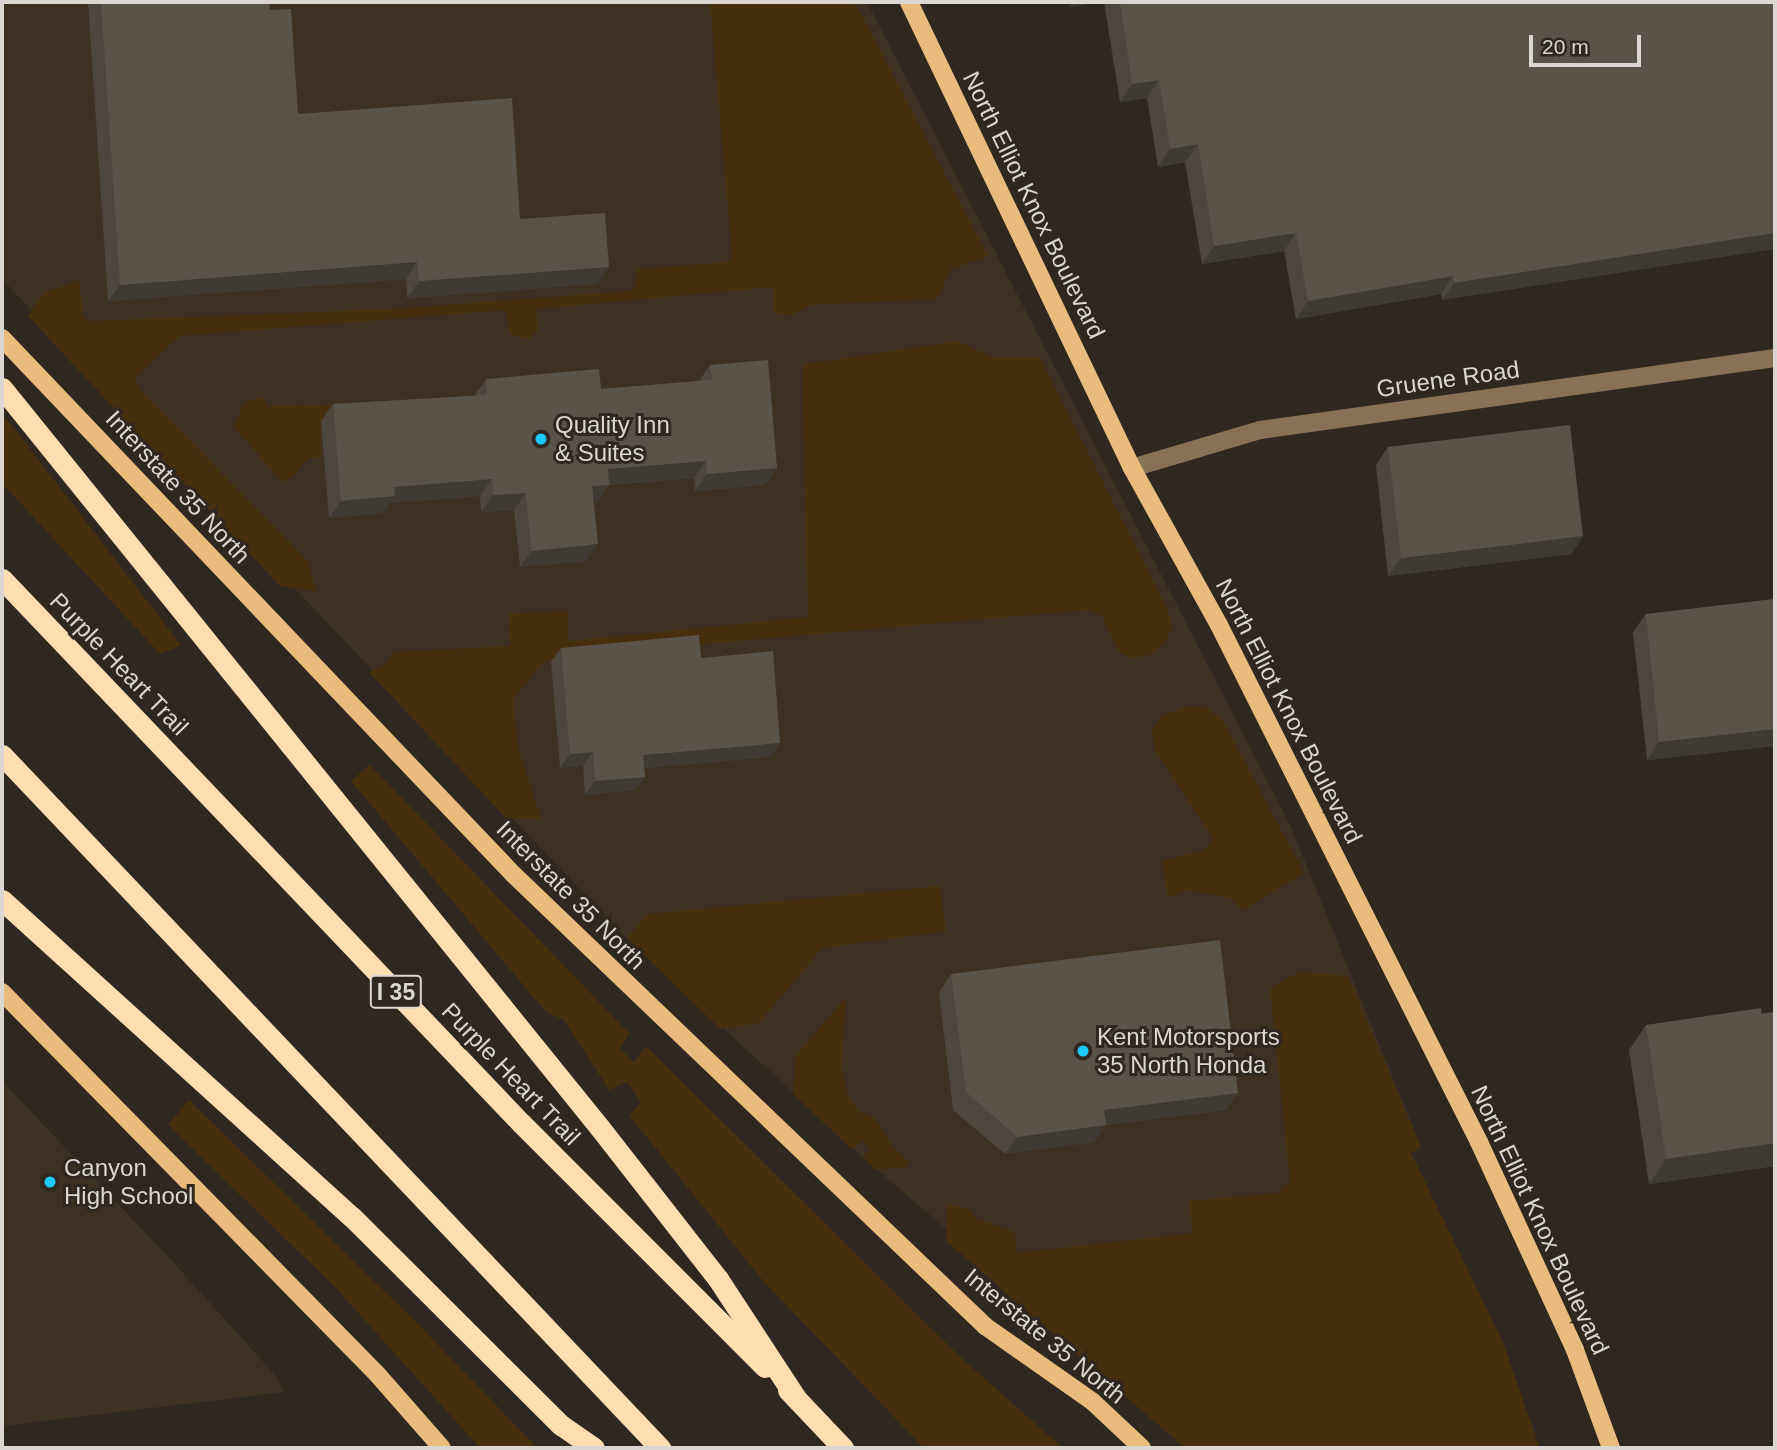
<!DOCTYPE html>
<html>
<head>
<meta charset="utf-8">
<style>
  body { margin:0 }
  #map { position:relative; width:1777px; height:1450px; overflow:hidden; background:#2f2820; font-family:Arial,sans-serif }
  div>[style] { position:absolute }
  .built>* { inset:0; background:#3c3123 }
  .green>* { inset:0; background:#462f0c }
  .minor>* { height:18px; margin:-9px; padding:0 9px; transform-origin:9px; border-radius:9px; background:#887255 }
  .major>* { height:18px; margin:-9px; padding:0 9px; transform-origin:9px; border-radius:9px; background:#e9bb7c }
  .highway>* { height:21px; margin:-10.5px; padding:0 10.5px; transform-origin:10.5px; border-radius:10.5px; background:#feddb1 }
  .wall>* { inset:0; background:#4d4740 }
  .shaded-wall>* { inset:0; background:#3f3a34 }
  .building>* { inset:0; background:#5a534a }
  .dots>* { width:19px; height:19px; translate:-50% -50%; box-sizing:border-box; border:4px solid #2f2820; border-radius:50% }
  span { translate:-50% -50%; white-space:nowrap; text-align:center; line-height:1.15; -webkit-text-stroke:6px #2f2820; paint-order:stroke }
  .shield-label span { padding:2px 5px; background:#2f2820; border:2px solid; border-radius:5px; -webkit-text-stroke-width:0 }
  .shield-label { font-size:23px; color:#dbd6d1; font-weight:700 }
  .street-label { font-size:24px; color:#dbd6d1 }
  .poi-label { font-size:24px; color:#dbd6d1 }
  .left { translate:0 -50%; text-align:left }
  .frame { position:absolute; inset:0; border:4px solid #dbd6d1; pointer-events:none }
  .scale { position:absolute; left:1529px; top:35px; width:112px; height:32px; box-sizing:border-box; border:4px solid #dbd6d1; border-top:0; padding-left:9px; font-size:21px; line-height:24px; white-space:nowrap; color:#dbd6d1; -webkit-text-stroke:5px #2f2820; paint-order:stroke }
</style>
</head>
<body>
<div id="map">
  <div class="built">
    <i style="clip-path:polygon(2px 2px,867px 2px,1290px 825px,1421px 1147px,1086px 1351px,856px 1151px,623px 935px,2px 279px)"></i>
    <i style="clip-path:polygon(2px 1081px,172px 1261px,277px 1377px,284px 1392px,2px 1426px)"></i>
  </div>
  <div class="green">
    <i style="clip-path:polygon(710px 2px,851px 2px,858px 8px,988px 256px,951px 269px,937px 299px,810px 305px,792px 315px,773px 313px,773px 287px,536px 309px,538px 330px,529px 339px,510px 334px,506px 310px,180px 336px,135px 377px,139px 389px,308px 561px,316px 591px,280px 586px,28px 316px,44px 293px,79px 280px,83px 317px,91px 321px,391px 309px,630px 291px,635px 287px,637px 269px,728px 262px,732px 256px)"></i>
    <i style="clip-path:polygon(958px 341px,993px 358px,1040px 358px,1167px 608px,1172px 627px,1165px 642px,1150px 655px,1133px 658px,1119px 652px,1102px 616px,1087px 610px,556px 657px,539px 666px,513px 700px,519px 751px,541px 818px,506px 818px,369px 672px,386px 664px,394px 652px,510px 646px,509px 614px,568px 611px,568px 641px,808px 617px,802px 370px,806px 364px)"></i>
    <i style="clip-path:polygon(264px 397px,267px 406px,367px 404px,321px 421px,321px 456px,308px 459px,292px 477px,282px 482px,234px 427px,243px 403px)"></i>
    <i style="clip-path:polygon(2px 414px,20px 436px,181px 645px,160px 654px,2px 483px)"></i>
    <i style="clip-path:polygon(1188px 706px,1205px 707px,1222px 719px,1304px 873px,1243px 910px,1230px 898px,1185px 890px,1168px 898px,1162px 861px,1204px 850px,1213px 839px,1155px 750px,1152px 730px,1162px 716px)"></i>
    <i style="clip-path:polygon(370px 765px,629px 1033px,620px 1049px,634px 1062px,646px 1046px,959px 1356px,1063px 1448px,924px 1448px,764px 1282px,629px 1115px,641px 1102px,627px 1082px,609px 1090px,564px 1020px,546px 1012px,351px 781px)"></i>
    <i style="clip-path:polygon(940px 886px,946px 931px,822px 948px,759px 1023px,720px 1029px,627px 938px,648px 914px)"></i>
    <i style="clip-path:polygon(1299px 972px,1348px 976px,1421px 1147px,1411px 1153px,1502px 1340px,1540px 1448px,1185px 1448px,946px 1241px,947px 1204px,970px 1210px,975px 1218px,1015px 1232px,1016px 1253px,1193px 1233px,1189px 1201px,1278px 1193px,1290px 1181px,1270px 988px)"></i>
    <i style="clip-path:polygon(846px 997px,841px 1067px,848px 1096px,859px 1112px,874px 1118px,895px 1150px,910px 1162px,905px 1168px,875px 1169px,863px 1157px,870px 1149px,862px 1141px,852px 1149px,793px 1094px,796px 1056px)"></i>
    <i style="clip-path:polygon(189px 1100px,419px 1325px,537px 1448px,480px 1448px,334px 1286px,168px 1125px)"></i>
  </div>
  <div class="minor">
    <i style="left:1132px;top:468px;width:134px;rotate:-16.5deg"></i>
    <i style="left:1260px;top:430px;width:520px;rotate:-7.96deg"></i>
  </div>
  <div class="major">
    <i style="left:909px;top:2px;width:517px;rotate:64.43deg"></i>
    <i style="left:1132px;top:468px;width:179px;rotate:61deg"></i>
    <i style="left:1219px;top:625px;width:579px;rotate:63.3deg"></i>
    <i style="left:1479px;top:1142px;width:229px;rotate:65.2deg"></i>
    <i style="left:1575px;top:1350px;width:104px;rotate:69.8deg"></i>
    <i style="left:2px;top:338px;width:741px;rotate:46.37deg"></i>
    <i style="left:513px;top:874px;width:654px;rotate:43.76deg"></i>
    <i style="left:985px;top:1326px;width:132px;rotate:35.1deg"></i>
    <i style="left:1093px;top:1402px;width:67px;rotate:43.2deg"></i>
    <i style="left:2px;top:992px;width:535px;rotate:45.53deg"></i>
    <i style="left:377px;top:1374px;width:98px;rotate:48.7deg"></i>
  </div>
  <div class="highway">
    <i style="left:2px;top:388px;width:951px;rotate:51.06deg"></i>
    <i style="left:600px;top:1128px;width:192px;rotate:52deg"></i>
    <i style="left:718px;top:1279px;width:142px;rotate:56.8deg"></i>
    <i style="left:2px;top:579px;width:752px;rotate:46.35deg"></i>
    <i style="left:521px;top:1123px;width:345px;rotate:45deg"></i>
    <i style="left:2px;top:755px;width:956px;rotate:46.48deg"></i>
    <i style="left:2px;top:900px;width:472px;rotate:42.2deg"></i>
    <i style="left:352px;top:1217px;width:295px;rotate:44.9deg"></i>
    <i style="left:561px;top:1425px;width:40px;rotate:34.9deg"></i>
    <i style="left:788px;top:1390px;width:80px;rotate:46.5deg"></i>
  </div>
  <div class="wall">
    <i style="clip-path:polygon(88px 2px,269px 2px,270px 10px,298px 114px,520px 219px,597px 284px,407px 298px,406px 279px,108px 301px)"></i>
    <i style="clip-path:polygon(1104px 2px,1775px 2px,1442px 300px,1441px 294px,1296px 319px,1284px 251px,1202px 264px,1185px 162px,1158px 167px,1147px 98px,1120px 102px)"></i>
    <i style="clip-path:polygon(710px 365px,777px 468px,765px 485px,695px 491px,694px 478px,609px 485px,597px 502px,593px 502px,586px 561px,520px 567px,514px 510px,481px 512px,480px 496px,390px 503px,383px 513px,329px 518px,321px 421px,333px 404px,474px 396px,486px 379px,601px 389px,699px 381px)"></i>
    <i style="clip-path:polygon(1775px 446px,1775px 468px,1773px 450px)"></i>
    <i style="clip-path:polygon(1388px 447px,1583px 536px,1571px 554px,1388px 576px,1376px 465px)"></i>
    <i style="clip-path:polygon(1775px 599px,1775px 746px,1647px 760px,1633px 632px,1646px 614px)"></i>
    <i style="clip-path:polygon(561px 648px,701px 658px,771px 757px,644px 768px,645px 777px,635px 790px,585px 795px,583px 766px,560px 768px,551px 662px)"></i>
    <i style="clip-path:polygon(951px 974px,1238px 1093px,1226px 1110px,1106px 1125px,1094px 1142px,1005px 1154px,953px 1110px,939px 992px)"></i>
    <i style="clip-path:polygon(1775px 1012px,1775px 1166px,1649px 1184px,1629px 1050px,1646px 1025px)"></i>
  </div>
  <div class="shaded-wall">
    <i style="clip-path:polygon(1073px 2px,1102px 2px,1069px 7px)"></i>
    <i style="clip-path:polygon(1159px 80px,1147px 98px,1120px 102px,1132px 84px)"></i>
    <i style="clip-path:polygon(1198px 144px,1185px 162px,1158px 167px,1170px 149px)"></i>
    <i style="clip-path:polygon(1296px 233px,1284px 251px,1202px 264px,1214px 246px)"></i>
    <i style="clip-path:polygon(1775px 233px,1775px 249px,1442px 300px,1454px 283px)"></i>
    <i style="clip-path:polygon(417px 262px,406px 279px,108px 301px,120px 285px)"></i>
    <i style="clip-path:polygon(609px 267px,597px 284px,407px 298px,419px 281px)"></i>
    <i style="clip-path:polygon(1453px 276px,1441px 294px,1296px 319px,1308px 301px)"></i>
    <i style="clip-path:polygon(706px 461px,694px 478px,604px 485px,609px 485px,597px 502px,580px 503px,592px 486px,608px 469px)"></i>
    <i style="clip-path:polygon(777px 468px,765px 485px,695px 491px,707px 474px)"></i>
    <i style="clip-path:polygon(492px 479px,480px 496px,390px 503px,383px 513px,329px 518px,341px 501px,394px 487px)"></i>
    <i style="clip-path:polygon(526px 493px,514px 510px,481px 512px,493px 495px)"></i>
    <i style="clip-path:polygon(1583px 536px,1571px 554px,1388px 576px,1401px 558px)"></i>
    <i style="clip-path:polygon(598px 544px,586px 561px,520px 567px,531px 551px)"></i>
    <i style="clip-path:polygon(1775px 729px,1775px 746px,1647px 760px,1659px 742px)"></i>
    <i style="clip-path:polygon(780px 743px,771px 757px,633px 769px,643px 755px)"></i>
    <i style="clip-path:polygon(593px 752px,583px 766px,560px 768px,570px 754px)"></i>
    <i style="clip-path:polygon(645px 777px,635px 790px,585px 795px,595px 781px)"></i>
    <i style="clip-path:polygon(1238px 1093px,1226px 1110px,1106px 1125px,1094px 1142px,1005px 1154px,1017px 1137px,1104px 1110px)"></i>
    <i style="clip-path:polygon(1775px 1143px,1775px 1166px,1649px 1184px,1666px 1159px)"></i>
  </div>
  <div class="building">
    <i style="clip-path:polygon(101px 2px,269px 2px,270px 10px,291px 9px,298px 114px,512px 98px,520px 219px,605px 213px,609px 267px,419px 281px,417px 262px,120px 285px)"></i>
    <i style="clip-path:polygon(1120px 2px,1775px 2px,1775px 233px,1454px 283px,1453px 276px,1308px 301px,1296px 233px,1214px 246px,1198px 144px,1170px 149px,1159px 80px,1132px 84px)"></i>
    <i style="clip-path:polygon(768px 360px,777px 468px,707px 474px,706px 461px,608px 469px,609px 485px,592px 486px,598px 544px,531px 551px,526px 493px,493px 495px,492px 479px,394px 487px,395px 496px,341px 501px,333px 404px,487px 395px,486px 379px,599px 369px,601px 389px,712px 380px,710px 365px)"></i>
    <i style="clip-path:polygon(1570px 425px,1583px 536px,1401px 558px,1388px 447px)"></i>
    <i style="clip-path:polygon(1775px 599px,1775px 729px,1659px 742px,1646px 614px)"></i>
    <i style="clip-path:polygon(699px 635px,701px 658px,773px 651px,780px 743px,643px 755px,645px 777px,595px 781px,593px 752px,570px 754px,561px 648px)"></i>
    <i style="clip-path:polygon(1220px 940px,1238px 1093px,1104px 1110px,1106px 1125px,1017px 1137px,966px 1092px,951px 974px)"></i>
    <i style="clip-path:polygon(1761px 1008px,1762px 1014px,1775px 1012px,1775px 1143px,1666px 1159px,1646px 1025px)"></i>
  </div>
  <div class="dots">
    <i style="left:541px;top:439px;background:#1acafc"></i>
    <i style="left:1083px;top:1051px;background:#1acafc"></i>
    <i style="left:50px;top:1182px;background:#1acafc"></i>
  </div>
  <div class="shield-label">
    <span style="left:396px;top:992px">I 35</span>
  </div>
  <div class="street-label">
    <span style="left:1034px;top:205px;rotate:64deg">North Elliot Knox Boulevard</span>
    <span style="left:1448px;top:379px;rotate:-8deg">Gruene Road</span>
    <span style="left:178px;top:487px;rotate:47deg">Interstate 35 North</span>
    <span style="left:119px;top:664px;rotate:46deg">Purple Heart Trail</span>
    <span style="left:1289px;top:711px;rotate:63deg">North Elliot Knox Boulevard</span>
    <span style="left:571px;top:895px;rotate:45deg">Interstate 35 North</span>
    <span style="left:511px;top:1074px;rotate:46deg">Purple Heart Trail</span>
    <span style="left:1540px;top:1220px;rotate:65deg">North Elliot Knox Boulevard</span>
    <span style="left:1045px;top:1336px;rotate:39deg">Interstate 35 North</span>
  </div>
  <div class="poi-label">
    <span class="left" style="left:555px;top:439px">Quality Inn<br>&amp; Suites</span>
    <span class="left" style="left:1097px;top:1051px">Kent Motorsports<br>35 North Honda</span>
    <span class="left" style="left:64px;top:1182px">Canyon<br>High School</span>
  </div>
  <div class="frame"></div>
  <div class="scale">20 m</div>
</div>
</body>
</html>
